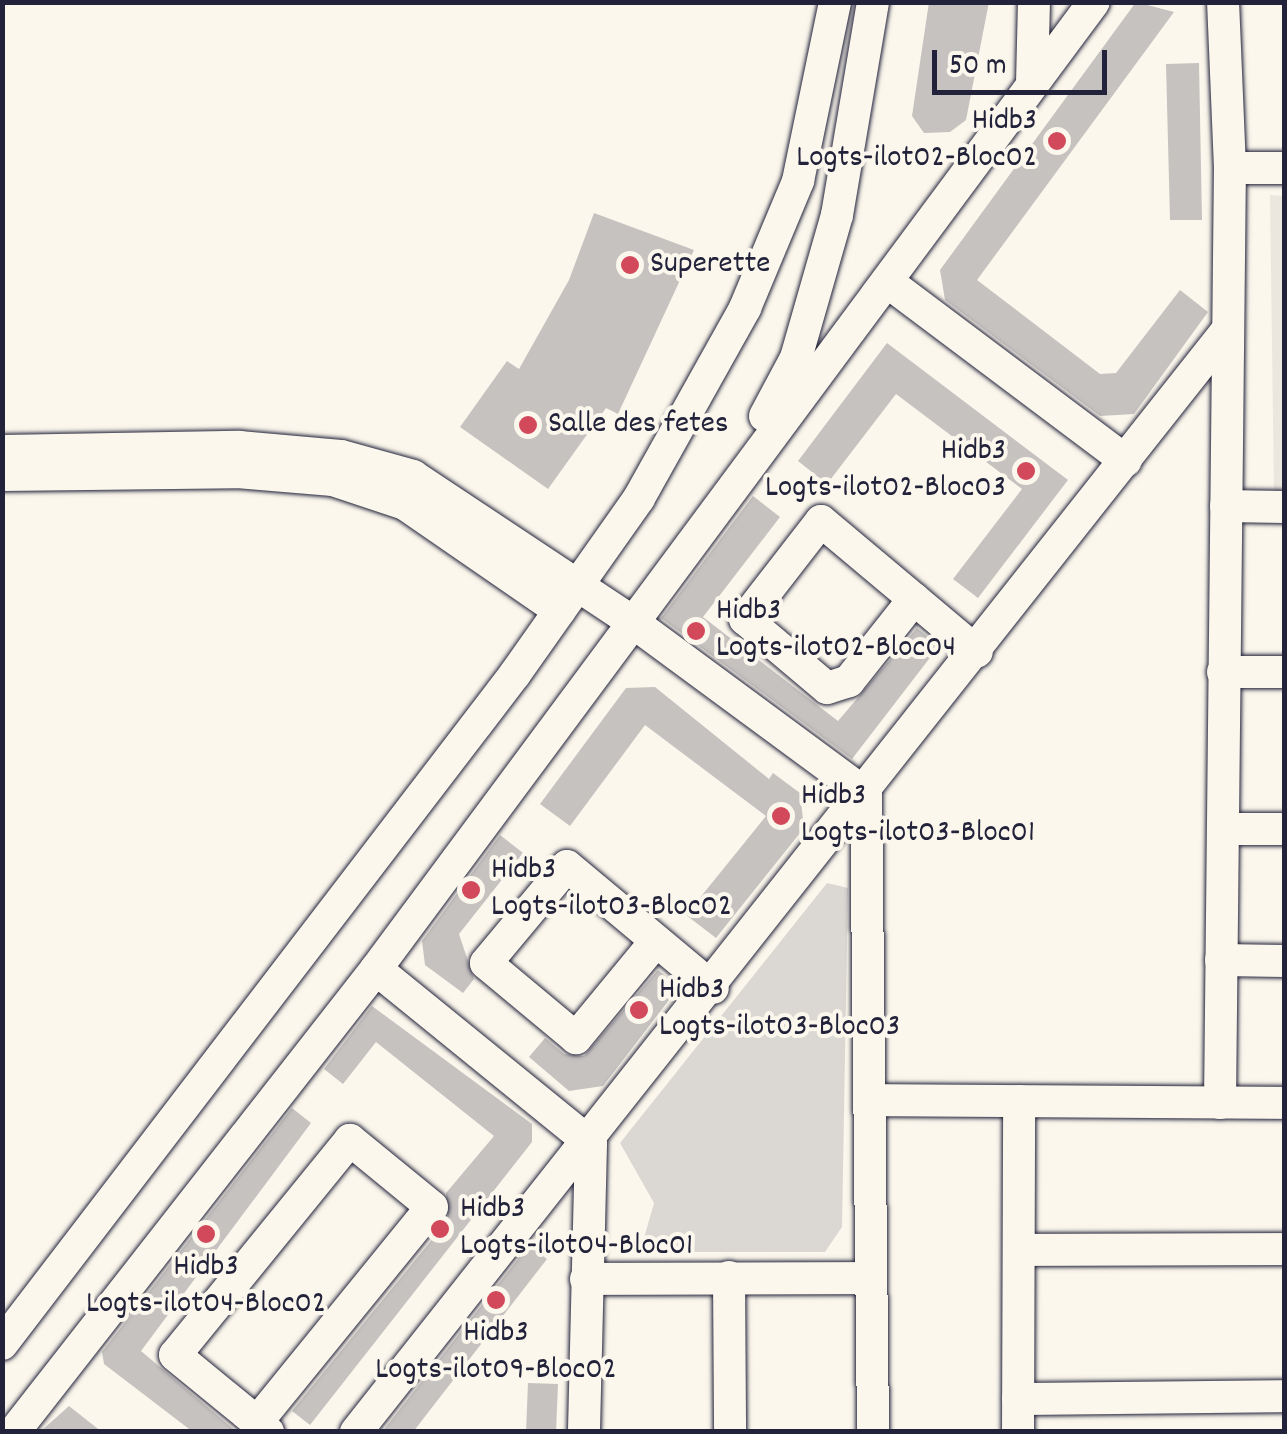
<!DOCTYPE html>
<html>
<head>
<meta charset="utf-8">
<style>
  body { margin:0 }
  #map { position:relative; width:1287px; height:1434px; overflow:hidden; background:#fbf7ec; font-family:Dekko,sans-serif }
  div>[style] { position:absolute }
  .built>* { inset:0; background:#ebe7df }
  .green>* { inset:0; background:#dbd8d3 }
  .building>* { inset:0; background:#c6c2c0 }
  .roads { filter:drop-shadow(0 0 2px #22223b) drop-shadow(0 0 2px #22223b) }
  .minor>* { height:32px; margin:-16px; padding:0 16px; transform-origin:16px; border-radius:16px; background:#fbf7ec }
  .dots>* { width:28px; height:28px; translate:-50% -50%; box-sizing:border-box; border:5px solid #fbf7ec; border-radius:50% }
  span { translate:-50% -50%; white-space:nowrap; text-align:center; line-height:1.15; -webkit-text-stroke:8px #fbf7ec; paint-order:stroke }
  .poi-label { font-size:32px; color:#22223b }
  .right { translate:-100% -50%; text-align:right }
  .left { translate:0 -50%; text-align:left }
  .frame { position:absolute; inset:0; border:5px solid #22223b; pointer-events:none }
  .scale { position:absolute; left:932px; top:50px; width:175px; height:45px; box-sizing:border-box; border:5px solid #22223b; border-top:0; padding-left:12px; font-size:30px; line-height:35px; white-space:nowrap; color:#22223b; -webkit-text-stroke:8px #fbf7ec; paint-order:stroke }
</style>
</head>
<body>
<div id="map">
  <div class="built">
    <i style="clip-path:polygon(1270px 195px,1284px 196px,1284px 495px,1274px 495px)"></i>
  </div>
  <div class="green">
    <i style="clip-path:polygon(827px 883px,848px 888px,842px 1227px,825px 1252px,640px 1252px,654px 1203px,620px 1143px)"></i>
  </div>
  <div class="building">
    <i style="clip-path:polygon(929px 2px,989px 2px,966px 120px,950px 132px,924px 133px,912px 116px)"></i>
    <i style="clip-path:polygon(1136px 2px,1174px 12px,977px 280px,1100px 374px,1116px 373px,1180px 290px,1208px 312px,1134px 414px,1100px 416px,945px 300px,940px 270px)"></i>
    <i style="clip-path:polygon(1199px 63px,1202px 220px,1170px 220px,1166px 64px)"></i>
    <i style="clip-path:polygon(594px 213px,694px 250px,618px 414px,606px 408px,548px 489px,460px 427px,507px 361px,519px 369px,569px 280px)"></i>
    <i style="clip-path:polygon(887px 343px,1068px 480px,978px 598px,953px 579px,1022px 489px,896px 394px,827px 484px,798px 461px)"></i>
    <i style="clip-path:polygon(753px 496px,780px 517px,703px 617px,838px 721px,917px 628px,939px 646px,852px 759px,661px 618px)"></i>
    <i style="clip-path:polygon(655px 687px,769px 779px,773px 773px,800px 793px,804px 828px,716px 938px,686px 915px,766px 816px,645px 725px,570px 826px,540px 804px,626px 688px)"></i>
    <i style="clip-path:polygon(500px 835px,523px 853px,459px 934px,474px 979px,463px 993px,425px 965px,422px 941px)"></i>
    <i style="clip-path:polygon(658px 970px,679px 987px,603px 1086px,569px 1091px,529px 1057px,545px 1038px,564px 1054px,584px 1056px)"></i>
    <i style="clip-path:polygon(372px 1006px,532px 1124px,532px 1142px,310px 1425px,292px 1411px,448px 1220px,446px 1193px,494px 1136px,376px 1042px,343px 1084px,324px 1069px)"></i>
    <i style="clip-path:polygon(292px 1108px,311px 1123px,141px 1351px,237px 1432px,193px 1432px,104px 1364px,102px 1352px)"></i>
    <i style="clip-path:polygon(529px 1245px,547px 1259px,413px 1432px,382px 1432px)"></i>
    <i style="clip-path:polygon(528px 1383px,558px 1384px,556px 1432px,526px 1432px)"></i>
    <i style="clip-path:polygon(69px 1406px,102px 1432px,40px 1432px)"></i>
  </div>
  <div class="roads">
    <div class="minor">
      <i style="left:1032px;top:83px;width:81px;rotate:-88.6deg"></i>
      <i style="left:1230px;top:168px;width:54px"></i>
      <i style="left:889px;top:283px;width:296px;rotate:36.9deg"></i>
      <i style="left:765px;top:416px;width:66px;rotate:-61.9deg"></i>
      <i style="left:796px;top:358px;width:149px;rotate:-74deg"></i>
      <i style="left:837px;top:215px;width:216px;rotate:-80.4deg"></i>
      <i style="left:2px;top:451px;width:237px;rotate:-1deg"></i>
      <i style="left:239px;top:447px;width:102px;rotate:5deg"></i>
      <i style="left:341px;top:456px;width:75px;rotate:15.5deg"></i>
      <i style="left:413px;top:476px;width:265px;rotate:33.6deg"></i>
      <i style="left:634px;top:623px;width:288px;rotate:36.4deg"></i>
      <i style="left:866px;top:794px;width:638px;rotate:89.37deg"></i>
      <i style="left:2px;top:475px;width:235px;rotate:-0.7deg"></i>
      <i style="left:237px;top:472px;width:96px;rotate:4.8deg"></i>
      <i style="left:333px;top:480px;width:76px;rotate:18.4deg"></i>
      <i style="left:405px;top:504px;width:188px;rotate:34.6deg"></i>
      <i style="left:1226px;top:506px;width:58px;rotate:1deg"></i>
      <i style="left:914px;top:599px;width:105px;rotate:128.4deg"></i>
      <i style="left:849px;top:681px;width:23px;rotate:162deg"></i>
      <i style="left:827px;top:688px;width:107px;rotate:-139.9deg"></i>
      <i style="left:745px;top:619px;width:124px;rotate:-52.2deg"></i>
      <i style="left:821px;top:521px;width:121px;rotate:40deg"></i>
      <i style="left:914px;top:599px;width:82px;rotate:40.1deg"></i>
      <i style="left:1223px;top:672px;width:61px"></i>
      <i style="left:1224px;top:829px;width:60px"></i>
      <i style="left:656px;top:941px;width:126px;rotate:129.5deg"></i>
      <i style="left:576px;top:1038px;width:117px;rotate:-140.2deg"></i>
      <i style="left:486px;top:963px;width:126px;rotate:-50.1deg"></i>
      <i style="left:567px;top:866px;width:190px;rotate:39.9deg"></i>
      <i style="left:1221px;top:960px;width:63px;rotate:0.9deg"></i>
      <i style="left:376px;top:969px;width:277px;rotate:39.1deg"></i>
      <i style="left:591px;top:1144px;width:288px;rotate:91.4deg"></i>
      <i style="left:870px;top:1100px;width:414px;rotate:0.4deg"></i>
      <i style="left:1220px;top:1103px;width:935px;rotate:-89.39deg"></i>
      <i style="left:1230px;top:168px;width:166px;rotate:-92.4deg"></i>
      <i style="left:1019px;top:1250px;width:265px;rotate:-0.2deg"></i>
      <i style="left:729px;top:1277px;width:155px;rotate:89.6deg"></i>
      <i style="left:586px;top:1279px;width:285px;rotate:-0.2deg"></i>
      <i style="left:2px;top:1344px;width:844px;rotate:-52.56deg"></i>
      <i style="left:515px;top:674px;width:215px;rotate:-54.8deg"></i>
      <i style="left:639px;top:498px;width:218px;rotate:-60.8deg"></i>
      <i style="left:745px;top:308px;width:138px;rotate:-67.3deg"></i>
      <i style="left:798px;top:181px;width:183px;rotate:-78.3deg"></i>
      <i style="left:1018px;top:1399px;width:266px;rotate:-0.6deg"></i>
      <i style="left:257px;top:1422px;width:277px;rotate:-50.9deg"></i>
      <i style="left:432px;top:1207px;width:106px;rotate:-140.7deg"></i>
      <i style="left:350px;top:1140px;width:277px;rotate:129.1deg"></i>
      <i style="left:175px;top:1355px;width:106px;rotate:39.3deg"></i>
      <i style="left:257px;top:1422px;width:15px;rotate:42deg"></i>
      <i style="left:14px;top:1432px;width:588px;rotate:-51.98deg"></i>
      <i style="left:376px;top:969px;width:1204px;rotate:-53.41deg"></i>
      <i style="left:356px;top:1432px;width:1406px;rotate:-51.67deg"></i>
      <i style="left:1018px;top:1432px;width:331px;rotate:-89.8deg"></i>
    </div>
  </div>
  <div class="dots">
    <i style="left:1057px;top:141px;background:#d1495b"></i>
    <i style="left:630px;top:265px;background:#d1495b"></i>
    <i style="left:528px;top:425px;background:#d1495b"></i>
    <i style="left:1026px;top:471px;background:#d1495b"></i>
    <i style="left:696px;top:631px;background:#d1495b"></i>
    <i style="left:781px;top:816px;background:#d1495b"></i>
    <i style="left:471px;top:890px;background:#d1495b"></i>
    <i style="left:639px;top:1010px;background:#d1495b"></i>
    <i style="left:440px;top:1229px;background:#d1495b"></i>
    <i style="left:206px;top:1234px;background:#d1495b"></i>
    <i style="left:496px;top:1300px;background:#d1495b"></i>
  </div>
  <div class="poi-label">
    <span class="right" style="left:1037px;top:141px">Hidb3<br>Logts-ilot02-Bloc02</span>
    <span class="left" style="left:650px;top:265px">Superette</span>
    <span class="left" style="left:548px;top:425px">Salle des fetes</span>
    <span class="right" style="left:1006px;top:471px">Hidb3<br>Logts-ilot02-Bloc03</span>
    <span class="left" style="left:716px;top:631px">Hidb3<br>Logts-ilot02-Bloc04</span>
    <span class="left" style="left:801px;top:816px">Hidb3<br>Logts-ilot03-Bloc01</span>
    <span class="left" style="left:491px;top:890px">Hidb3<br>Logts-ilot03-Bloc02</span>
    <span class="left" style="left:659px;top:1010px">Hidb3<br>Logts-ilot03-Bloc03</span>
    <span class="left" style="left:460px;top:1229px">Hidb3<br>Logts-ilot04-Bloc01</span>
    <span style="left:206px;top:1287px">Hidb3<br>Logts-ilot04-Bloc02</span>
    <span style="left:496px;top:1353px">Hidb3<br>Logts-ilot09-Bloc02</span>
  </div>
  <div class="frame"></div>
  <div class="scale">50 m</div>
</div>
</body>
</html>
